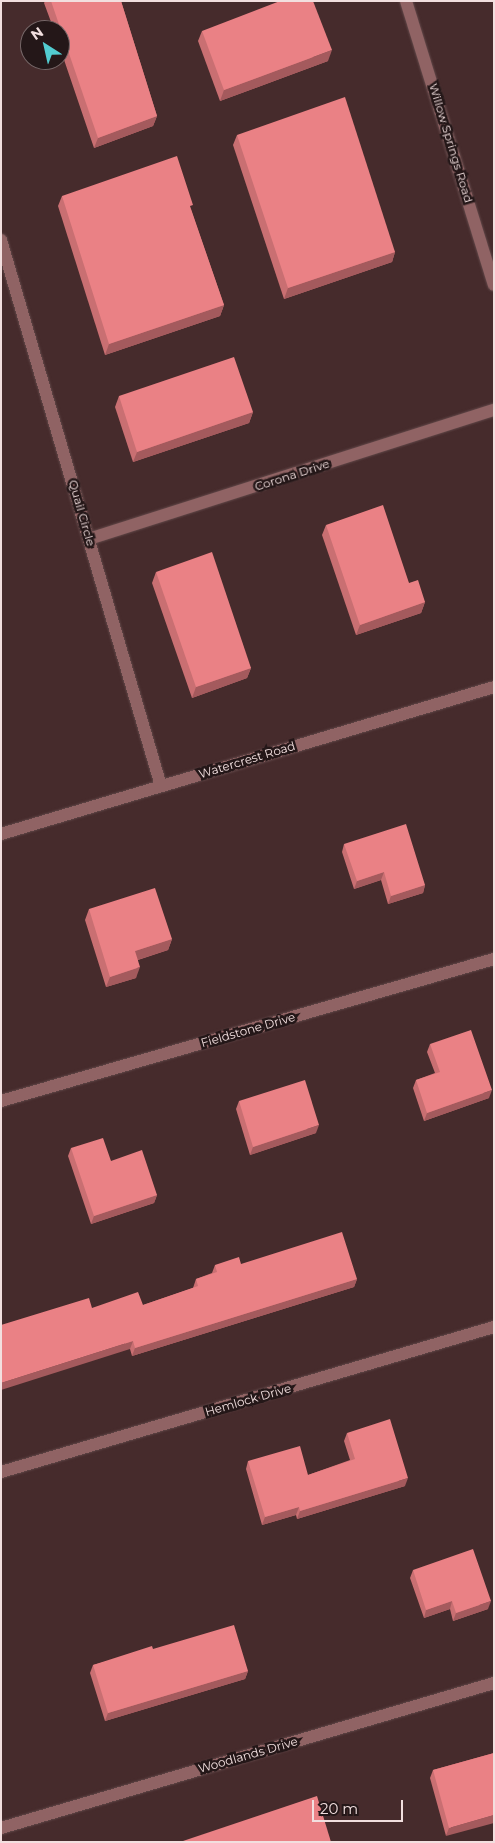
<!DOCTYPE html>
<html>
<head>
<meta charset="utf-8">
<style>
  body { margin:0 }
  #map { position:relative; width:495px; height:1843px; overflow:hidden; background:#462b2c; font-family:Montserrat,sans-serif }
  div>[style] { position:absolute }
  .roads { filter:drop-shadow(0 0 1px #624849) drop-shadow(0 0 1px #624849) }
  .minor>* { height:12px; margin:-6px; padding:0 6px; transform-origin:6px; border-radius:6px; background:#906364 }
  .wall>* { inset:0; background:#c96f72 }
  .shaded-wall>* { inset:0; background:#a45a5d }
  .building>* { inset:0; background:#ea8185 }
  span { translate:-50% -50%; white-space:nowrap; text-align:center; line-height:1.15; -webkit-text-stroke:5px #241718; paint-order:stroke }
  .street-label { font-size:12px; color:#f2dfdf }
  .frame { position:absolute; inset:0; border:2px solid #f2dfdf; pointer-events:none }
  .north { position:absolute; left:20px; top:20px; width:50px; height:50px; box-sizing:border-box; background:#241718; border:1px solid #766768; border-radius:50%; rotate:325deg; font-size:14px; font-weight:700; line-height:20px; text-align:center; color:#f2dfdf }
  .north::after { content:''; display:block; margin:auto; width:18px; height:22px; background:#52ccd0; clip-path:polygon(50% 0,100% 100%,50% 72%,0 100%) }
  .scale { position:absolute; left:312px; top:1800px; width:91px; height:22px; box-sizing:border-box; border:2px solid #f2dfdf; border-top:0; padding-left:6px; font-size:15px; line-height:18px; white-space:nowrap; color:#f2dfdf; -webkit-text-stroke:4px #241718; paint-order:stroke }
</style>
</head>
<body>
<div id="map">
  <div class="roads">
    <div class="minor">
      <i style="left:406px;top:1px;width:297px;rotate:72.8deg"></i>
      <i style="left:1px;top:240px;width:569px;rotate:73.67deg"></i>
      <i style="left:89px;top:539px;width:425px;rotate:-17.7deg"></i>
      <i style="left:1px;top:834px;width:514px;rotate:-16.6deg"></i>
      <i style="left:1px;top:1101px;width:513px;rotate:-16.07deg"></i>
      <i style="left:1px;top:1472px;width:514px;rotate:-16.39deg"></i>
      <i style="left:1px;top:1828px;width:514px;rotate:-16.39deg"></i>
    </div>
  </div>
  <div class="wall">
    <i style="clip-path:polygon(45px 1px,121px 1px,157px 116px,153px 126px,94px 148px,60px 48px,60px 30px,54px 30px,44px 3px)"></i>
    <i style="clip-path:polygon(202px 31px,328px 61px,220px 101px,198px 41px)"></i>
    <i style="clip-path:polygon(237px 135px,395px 252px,392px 262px,284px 299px,233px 145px)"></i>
    <i style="clip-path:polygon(62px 196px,191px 210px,224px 305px,220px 316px,105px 355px,58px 206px)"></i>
    <i style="clip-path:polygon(119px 396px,253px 412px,249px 423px,133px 462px,115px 407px)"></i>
    <i style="clip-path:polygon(326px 525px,409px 583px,425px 602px,421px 613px,356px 635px,322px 535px)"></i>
    <i style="clip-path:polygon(156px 572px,251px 668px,247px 678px,192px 698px,152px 583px)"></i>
    <i style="clip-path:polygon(344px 844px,425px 885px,423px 893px,388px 904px,381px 880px,354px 889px,342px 852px)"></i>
    <i style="clip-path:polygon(89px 909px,172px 939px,168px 950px,138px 960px,136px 978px,106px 987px,85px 920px)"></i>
    <i style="clip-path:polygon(430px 1044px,489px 1098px,424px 1121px,413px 1088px,416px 1080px,435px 1073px,427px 1052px)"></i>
    <i style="clip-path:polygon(239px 1101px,316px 1133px,250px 1155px,236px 1109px)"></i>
    <i style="clip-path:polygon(71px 1148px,111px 1161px,157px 1195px,154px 1203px,91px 1224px,68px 1156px)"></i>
    <i style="clip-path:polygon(241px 1264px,357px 1279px,354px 1287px,132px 1356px,130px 1349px,92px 1308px,143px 1305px,193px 1288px,196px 1279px,212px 1273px,215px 1265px)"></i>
    <i style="clip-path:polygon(347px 1433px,405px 1486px,297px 1519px,296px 1515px,262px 1525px,246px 1469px,248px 1461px,308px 1475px,350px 1460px,344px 1441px)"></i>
    <i style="clip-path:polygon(413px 1570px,488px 1609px,453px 1621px,450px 1609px,424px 1618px,410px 1578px)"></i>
    <i style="clip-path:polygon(153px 1649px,248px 1671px,245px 1679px,105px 1721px,90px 1673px,93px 1665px)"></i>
    <i style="clip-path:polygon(494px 1753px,446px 1836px,430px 1778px,433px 1770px)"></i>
  </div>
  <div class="shaded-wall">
    <i style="clip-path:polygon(332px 50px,328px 61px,220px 101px,224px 90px)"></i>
    <i style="clip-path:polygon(157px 116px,153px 126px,94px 148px,98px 138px)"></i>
    <i style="clip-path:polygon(395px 252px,392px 262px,284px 299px,288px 288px)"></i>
    <i style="clip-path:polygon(224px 305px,220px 316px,105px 355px,109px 344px)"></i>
    <i style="clip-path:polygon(253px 412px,249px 423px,133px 462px,137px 452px)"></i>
    <i style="clip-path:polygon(425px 602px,421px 613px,356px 635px,360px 625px)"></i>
    <i style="clip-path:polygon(251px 668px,247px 678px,192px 698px,196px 687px)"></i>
    <i style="clip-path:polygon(384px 872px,381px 880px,354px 889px,357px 881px)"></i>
    <i style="clip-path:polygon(425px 885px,423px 893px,388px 904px,391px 896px)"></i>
    <i style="clip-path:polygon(172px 939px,168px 950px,131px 962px,135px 951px)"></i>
    <i style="clip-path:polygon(140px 967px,136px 978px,106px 987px,110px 977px)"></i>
    <i style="clip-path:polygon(492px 1090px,489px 1098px,424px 1121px,427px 1113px)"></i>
    <i style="clip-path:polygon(319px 1125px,316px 1133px,250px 1155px,253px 1147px)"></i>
    <i style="clip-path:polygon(157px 1195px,154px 1203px,91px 1224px,94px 1216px)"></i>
    <i style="clip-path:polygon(357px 1279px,354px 1287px,132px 1356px,135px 1348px)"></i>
    <i style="clip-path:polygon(133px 1341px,130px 1349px,1px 1390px,1px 1383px)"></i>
    <i style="clip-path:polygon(408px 1478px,405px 1486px,297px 1519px,300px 1511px)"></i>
    <i style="clip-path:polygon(299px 1507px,296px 1515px,262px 1525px,265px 1517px)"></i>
    <i style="clip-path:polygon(452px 1601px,450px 1609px,424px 1618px,426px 1610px)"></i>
    <i style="clip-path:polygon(491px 1601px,488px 1609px,453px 1621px,456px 1613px)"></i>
    <i style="clip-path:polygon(248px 1671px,245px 1679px,105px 1721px,108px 1713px)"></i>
    <i style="clip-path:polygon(494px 1815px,494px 1823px,446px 1836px,449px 1828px)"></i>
  </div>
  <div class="building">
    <i style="clip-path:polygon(51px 1px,121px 1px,157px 116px,98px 138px)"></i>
    <i style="clip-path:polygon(280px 1px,313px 1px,332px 50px,224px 90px,202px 31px)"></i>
    <i style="clip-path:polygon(345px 97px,395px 252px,288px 288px,237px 135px)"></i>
    <i style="clip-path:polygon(177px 156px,193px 205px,190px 206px,224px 305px,109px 344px,62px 196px)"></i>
    <i style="clip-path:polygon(234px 357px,253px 412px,137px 452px,119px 396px)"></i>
    <i style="clip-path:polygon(383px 505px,409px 583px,418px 580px,425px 602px,360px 625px,326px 525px)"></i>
    <i style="clip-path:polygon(212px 552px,251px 668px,196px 687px,156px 572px)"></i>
    <i style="clip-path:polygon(406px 824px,425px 885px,391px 896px,384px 872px,357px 881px,344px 844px)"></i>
    <i style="clip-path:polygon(155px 888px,172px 939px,135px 951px,140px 967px,110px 977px,89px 909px)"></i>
    <i style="clip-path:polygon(471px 1030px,492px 1090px,427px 1113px,416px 1080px,440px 1072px,430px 1044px)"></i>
    <i style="clip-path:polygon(305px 1080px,319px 1125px,253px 1147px,239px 1101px)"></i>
    <i style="clip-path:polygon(103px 1138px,111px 1161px,142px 1150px,157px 1195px,94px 1216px,71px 1148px)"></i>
    <i style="clip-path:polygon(342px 1232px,357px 1279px,135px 1348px,133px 1341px,1px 1383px,1px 1325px,89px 1298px,92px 1308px,138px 1292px,143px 1305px,198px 1286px,196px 1279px,217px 1272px,215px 1265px,239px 1257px,241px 1264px)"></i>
    <i style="clip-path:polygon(390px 1419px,408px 1478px,300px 1511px,299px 1507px,265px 1517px,248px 1461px,300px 1446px,308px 1475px,355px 1459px,347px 1433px)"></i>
    <i style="clip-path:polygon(473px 1549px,491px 1601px,456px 1613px,452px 1601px,426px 1610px,413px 1570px)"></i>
    <i style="clip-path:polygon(234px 1625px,248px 1671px,108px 1713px,93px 1665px,152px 1646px,153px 1649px)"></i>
    <i style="clip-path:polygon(494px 1753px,494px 1815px,449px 1828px,433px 1770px)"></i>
    <i style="clip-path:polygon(317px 1796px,331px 1842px,180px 1842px)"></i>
  </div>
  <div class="street-label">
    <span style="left:451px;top:143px;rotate:73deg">Willow Springs Road</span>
    <span style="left:292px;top:475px;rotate:-18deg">Corona Drive</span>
    <span style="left:82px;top:513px;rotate:74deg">Quail Circle</span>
    <span style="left:247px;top:760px;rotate:-17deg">Watercrest Road</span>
    <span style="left:248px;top:1030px;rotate:-16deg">Fieldstone Drive</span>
    <span style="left:248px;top:1400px;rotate:-16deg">Hemlock Drive</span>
    <span style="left:248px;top:1755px;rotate:-16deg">Woodlands Drive</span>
  </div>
  <div class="frame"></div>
  <div class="north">N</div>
  <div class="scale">20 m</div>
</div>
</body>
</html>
